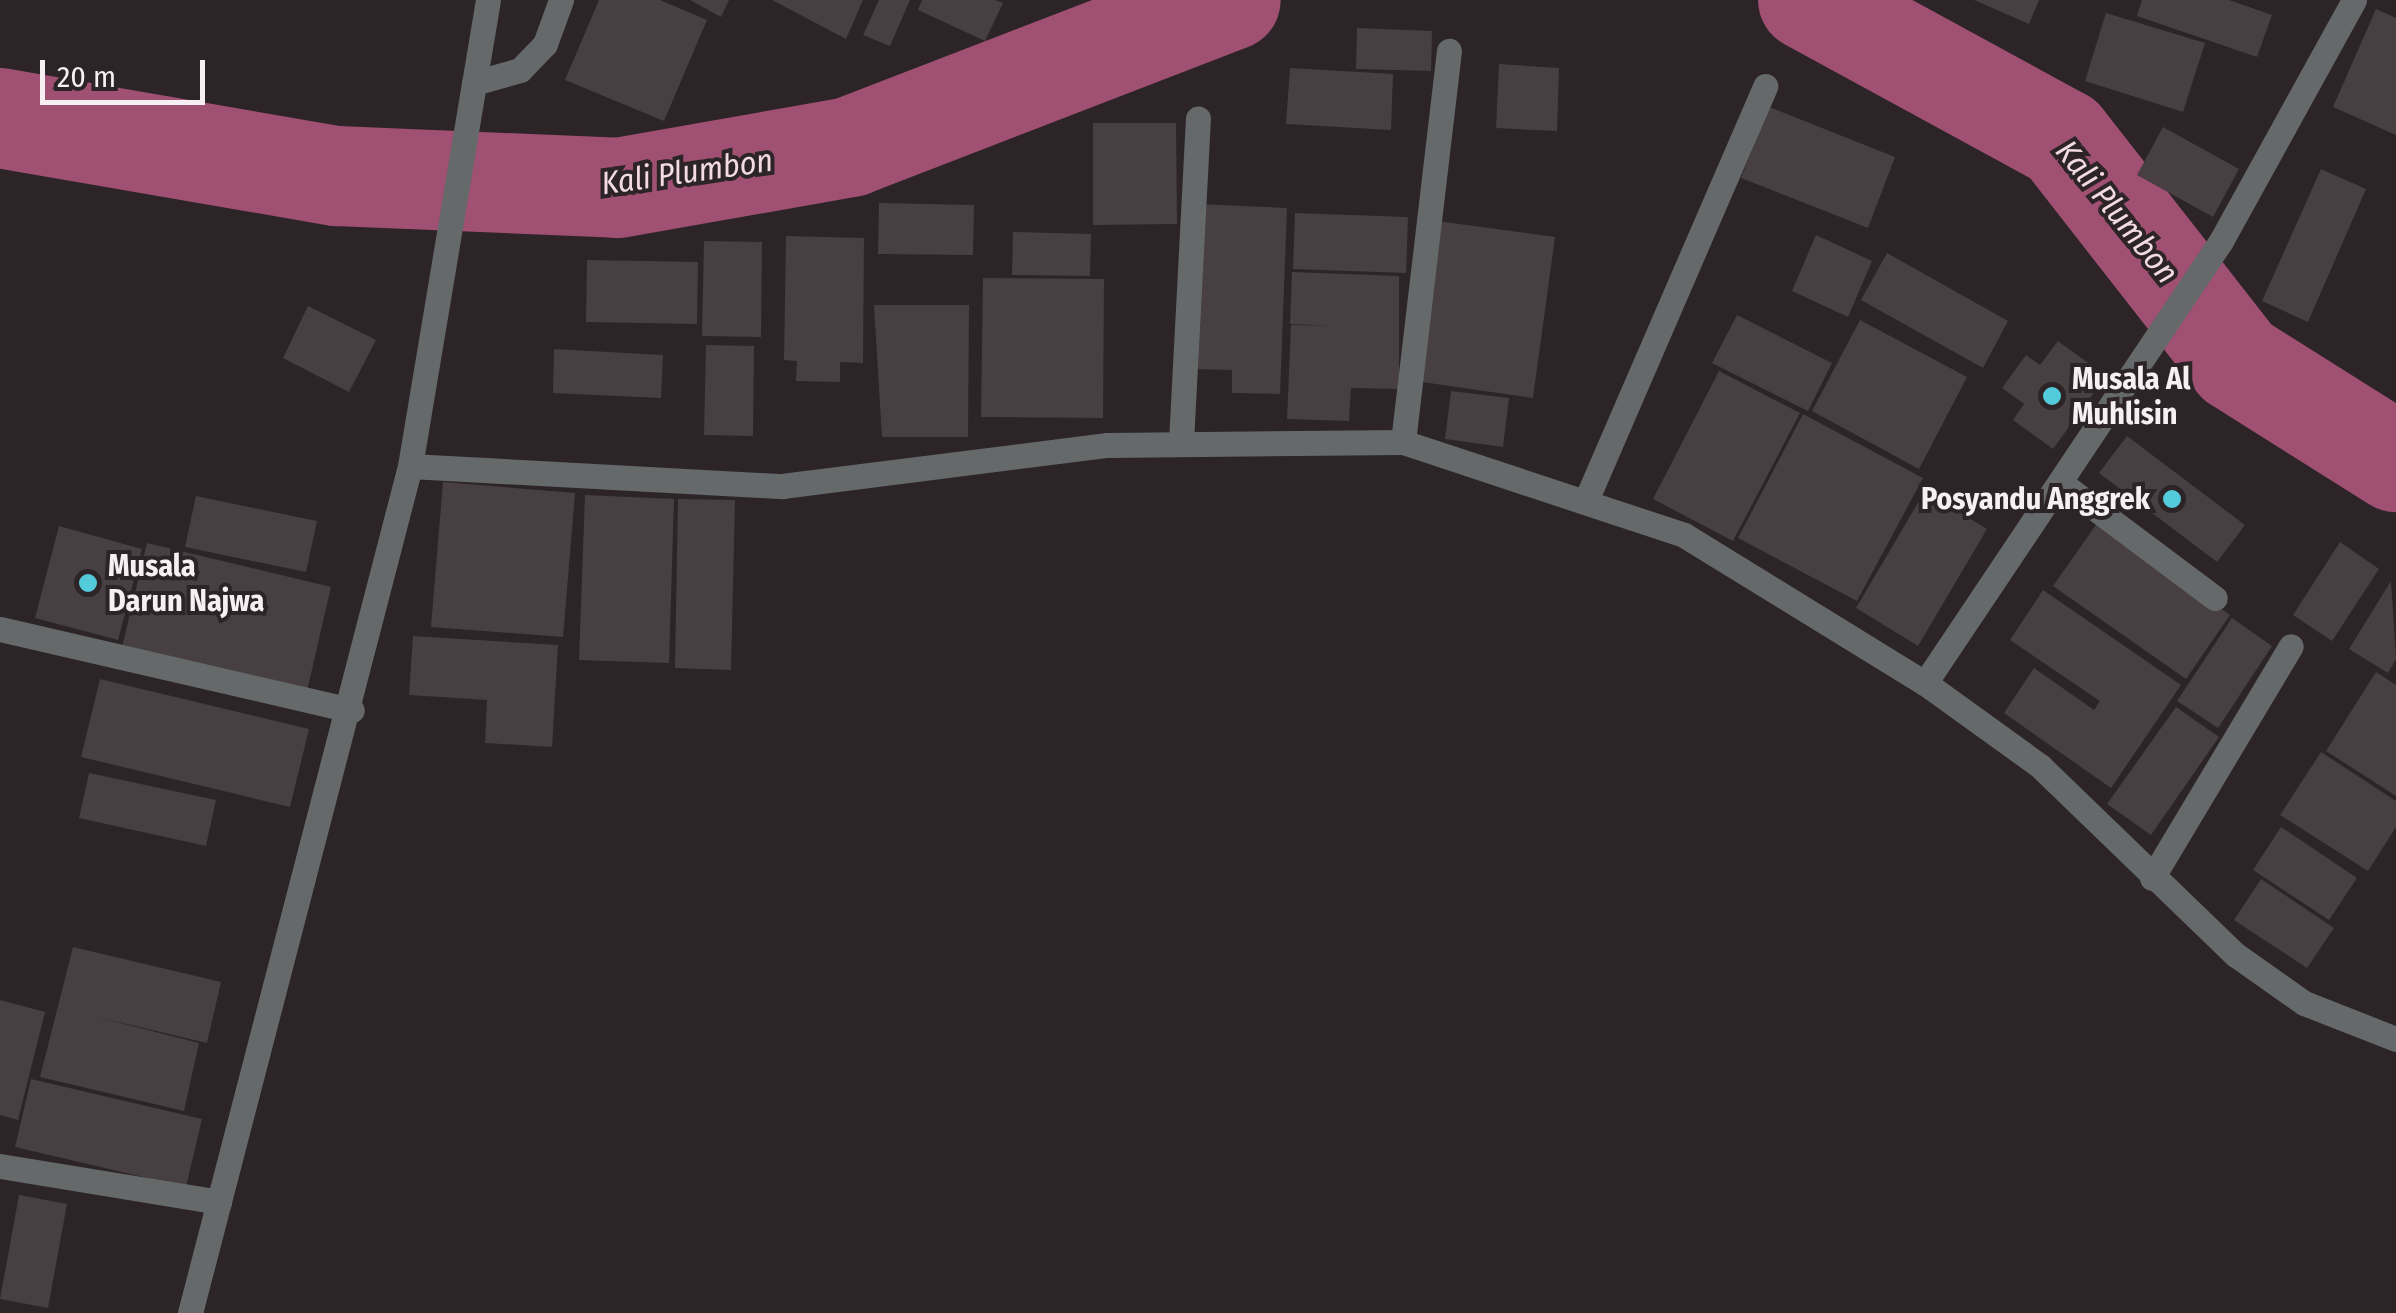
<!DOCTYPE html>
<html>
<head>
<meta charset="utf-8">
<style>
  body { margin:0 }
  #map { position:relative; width:2396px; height:1313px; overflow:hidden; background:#2c2427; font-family:"Fira Sans Condensed",sans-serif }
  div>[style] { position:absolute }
  .river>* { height:100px; margin:-50px; padding:0 50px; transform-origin:50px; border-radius:50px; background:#a05072 }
  .building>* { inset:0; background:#473f41 }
  .street>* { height:25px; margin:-12.5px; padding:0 12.5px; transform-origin:12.5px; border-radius:12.5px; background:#65696a }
  .dots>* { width:28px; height:28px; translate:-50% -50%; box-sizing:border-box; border:5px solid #2c2427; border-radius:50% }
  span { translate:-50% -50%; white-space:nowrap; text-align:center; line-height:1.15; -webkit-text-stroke:8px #2c2427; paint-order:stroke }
  .poi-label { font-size:30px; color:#f6f0f2; font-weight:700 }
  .left { translate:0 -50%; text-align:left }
  .right { translate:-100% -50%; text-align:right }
  .water-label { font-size:32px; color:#f3dbe4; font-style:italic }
  .scale { position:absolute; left:40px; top:60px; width:165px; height:45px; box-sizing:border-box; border:5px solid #f6f0f2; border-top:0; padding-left:12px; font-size:30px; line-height:35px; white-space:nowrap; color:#f6f0f2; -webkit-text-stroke:8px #2c2427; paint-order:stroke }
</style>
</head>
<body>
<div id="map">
  <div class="river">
    <i style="left:1808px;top:0;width:290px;rotate:28.6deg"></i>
    <i style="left:2063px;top:139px;width:283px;rotate:52deg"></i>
    <i style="left:2237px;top:362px;width:188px;rotate:32.2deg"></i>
    <i style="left:0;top:118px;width:342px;rotate:9.8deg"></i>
    <i style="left:337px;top:176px;width:281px;rotate:2.4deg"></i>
    <i style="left:618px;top:188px;width:236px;rotate:-10deg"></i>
    <i style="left:850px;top:147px;width:408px;rotate:-21.1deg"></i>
  </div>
  <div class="building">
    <i style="clip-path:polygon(599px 0,660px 0,707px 20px,664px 121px,565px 80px)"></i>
    <i style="clip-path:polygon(690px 0,729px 0,721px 17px)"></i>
    <i style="clip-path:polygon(772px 0,863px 0,846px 39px)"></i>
    <i style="clip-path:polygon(879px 0,910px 0,890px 46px,863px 35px)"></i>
    <i style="clip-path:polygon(922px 0,995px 0,1003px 3px,985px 41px,918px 10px)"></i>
    <i style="clip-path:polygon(1974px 0,2039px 0,2029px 24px)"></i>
    <i style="clip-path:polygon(2142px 0,2229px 0,2272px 15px,2257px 57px,2137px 16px)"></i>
    <i style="clip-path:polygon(2376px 9px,2396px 18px,2396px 135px,2333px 107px)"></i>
    <i style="clip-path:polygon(2106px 13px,2205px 43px,2183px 112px,2085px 81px)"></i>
    <i style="clip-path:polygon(1357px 28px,1432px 31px,1431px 71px,1356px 69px)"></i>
    <i style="clip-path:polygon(1499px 64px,1559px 68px,1557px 131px,1496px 128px)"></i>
    <i style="clip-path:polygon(1290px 68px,1393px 74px,1391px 130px,1286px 124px)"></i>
    <i style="clip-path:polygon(1769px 107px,1895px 157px,1868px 228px,1741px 178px)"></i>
    <i style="clip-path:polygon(1093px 123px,1176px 123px,1177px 224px,1093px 225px)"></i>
    <i style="clip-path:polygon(2163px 127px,2239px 169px,2213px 217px,2137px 175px)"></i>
    <i style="clip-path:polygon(2321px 169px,2366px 189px,2308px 322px,2262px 301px)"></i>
    <i style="clip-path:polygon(879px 203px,974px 205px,973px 255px,878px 254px)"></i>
    <i style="clip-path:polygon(1197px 204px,1287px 208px,1280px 394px,1232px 393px,1232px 370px,1190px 369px)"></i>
    <i style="clip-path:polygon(1295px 213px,1408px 217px,1406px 273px,1293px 269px)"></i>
    <i style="clip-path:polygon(1437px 221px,1555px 237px,1533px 398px,1415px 381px)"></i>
    <i style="clip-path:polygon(1013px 232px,1091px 234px,1090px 276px,1012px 275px)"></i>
    <i style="clip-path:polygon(1816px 235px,1872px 261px,1848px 317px,1792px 291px)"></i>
    <i style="clip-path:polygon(786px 236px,864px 238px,863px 363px,840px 362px,840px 382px,796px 381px,797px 361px,784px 360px)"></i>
    <i style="clip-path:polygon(704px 241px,762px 242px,761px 337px,702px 336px)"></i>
    <i style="clip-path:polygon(1887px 253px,2008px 321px,1983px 368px,1861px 300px)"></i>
    <i style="clip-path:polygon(587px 260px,698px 262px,697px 324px,586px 322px)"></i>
    <i style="clip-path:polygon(1292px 272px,1399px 276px,1399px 389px,1351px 388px,1349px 421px,1287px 419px,1291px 325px,1334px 326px,1290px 324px)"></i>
    <i style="clip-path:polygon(983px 278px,1104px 279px,1103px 418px,981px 417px)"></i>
    <i style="clip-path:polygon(874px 305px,969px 305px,968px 437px,882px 437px)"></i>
    <i style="clip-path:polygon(308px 306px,376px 340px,349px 392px,283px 358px)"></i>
    <i style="clip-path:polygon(1737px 315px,1832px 363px,1808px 411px,1712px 363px)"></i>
    <i style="clip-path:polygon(1860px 320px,1967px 377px,1919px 469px,1812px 411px)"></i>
    <i style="clip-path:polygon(2058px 341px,2106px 376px,2053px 449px,2013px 420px,2024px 404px,2002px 388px,2026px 355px,2040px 365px)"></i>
    <i style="clip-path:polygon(706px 345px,754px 346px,753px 436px,704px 435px)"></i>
    <i style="clip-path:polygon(554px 349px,663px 355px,661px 398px,553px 393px)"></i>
    <i style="clip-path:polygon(1719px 371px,1800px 413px,1733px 541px,1653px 499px)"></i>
    <i style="clip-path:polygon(1451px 391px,1509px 398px,1503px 447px,1445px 439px)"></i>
    <i style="clip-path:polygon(1803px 414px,1923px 478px,1857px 601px,1738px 538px)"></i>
    <i style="clip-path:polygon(2127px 436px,2245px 525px,2217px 562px,2099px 473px)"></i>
    <i style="clip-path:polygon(443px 482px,575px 493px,563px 637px,431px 627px)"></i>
    <i style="clip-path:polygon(1925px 491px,1987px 529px,1918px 646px,1856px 608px)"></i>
    <i style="clip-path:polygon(585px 495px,674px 499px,669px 663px,579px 660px)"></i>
    <i style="clip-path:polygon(196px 496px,317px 521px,306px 572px,185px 547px)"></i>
    <i style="clip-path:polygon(678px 499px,735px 500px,731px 670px,675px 668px)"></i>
    <i style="clip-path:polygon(2098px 522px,2230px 615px,2186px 679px,2053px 586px)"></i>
    <i style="clip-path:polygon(59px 526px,142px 549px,118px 640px,35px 618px)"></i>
    <i style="clip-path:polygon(2340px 542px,2379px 569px,2332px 641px,2293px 615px)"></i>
    <i style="clip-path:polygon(147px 543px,331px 587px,307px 691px,122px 647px)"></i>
    <i style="clip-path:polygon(2391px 581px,2396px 659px,2388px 673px,2349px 649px)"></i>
    <i style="clip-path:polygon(2043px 590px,2181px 685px,2111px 788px,2004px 713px,2034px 668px,2094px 710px,2100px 701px,2010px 640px)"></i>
    <i style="clip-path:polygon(2232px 618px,2272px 646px,2218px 728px,2177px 701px)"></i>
    <i style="clip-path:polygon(413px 636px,558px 645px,552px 747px,485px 743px,487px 700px,409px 695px)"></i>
    <i style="clip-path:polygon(2376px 672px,2396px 685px,2396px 796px,2326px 751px)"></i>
    <i style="clip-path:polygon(100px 679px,309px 729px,290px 807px,81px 757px)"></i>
    <i style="clip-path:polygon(2176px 707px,2219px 737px,2151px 835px,2107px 804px)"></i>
    <i style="clip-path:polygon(2321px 752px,2396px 801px,2396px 827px,2368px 871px,2280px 815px)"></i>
    <i style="clip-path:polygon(89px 773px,216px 800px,206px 846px,79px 818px)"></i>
    <i style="clip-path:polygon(2281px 827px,2357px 878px,2329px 920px,2253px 870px)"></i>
    <i style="clip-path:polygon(2261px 879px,2334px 928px,2307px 968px,2234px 920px)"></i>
    <i style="clip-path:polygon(73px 947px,221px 982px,207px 1043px,93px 1016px,199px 1043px,184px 1111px,40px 1077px)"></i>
    <i style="clip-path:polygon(0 1000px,45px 1012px,18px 1120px,0 1115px)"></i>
    <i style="clip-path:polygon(31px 1079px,202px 1119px,186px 1187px,15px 1147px)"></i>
    <i style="clip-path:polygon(19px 1195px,67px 1204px,48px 1308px,0 1299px)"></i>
  </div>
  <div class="street">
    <i style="left:474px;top:83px;width:48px;rotate:-15.8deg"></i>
    <i style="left:520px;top:70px;width:36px;rotate:-46deg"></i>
    <i style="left:545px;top:44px;width:47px;rotate:-70deg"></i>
    <i style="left:1181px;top:442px;width:324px;rotate:-87deg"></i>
    <i style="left:1403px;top:442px;width:394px;rotate:-83.3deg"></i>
    <i style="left:410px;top:466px;width:373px;rotate:3.1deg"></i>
    <i style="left:782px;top:486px;width:328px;rotate:-7.2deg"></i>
    <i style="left:1107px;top:445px;width:296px;rotate:-0.6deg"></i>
    <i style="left:1403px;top:442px;width:296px;rotate:18.3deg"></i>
    <i style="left:1684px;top:535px;width:283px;rotate:31.6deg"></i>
    <i style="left:1925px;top:683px;width:142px;rotate:35.8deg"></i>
    <i style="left:2040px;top:766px;width:272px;rotate:44deg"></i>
    <i style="left:2236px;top:955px;width:83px;rotate:35.2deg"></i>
    <i style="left:2304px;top:1003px;width:99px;rotate:21.4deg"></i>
    <i style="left:2061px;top:483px;width:192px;rotate:36.8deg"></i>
    <i style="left:1587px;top:498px;width:449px;rotate:-66.6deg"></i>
    <i style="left:0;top:629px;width:361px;rotate:13deg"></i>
    <i style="left:1925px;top:683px;width:532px;rotate:-56.19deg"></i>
    <i style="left:2221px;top:241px;width:275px;rotate:-61.1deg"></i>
    <i style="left:2152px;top:878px;width:270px;rotate:-59.1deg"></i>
    <i style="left:0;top:1166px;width:222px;rotate:9.3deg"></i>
    <i style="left:190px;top:1313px;width:875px;rotate:-75.44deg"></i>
    <i style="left:410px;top:466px;width:472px;rotate:-80.5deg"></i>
  </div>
  <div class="dots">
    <i style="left:2052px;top:396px;background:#53cbdb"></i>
    <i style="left:2172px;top:499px;background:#53cbdb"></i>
    <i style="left:88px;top:583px;background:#53cbdb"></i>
  </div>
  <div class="poi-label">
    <span class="left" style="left:2072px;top:396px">Musala Al<br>Muhlisin</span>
    <span class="right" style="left:2150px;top:499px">Posyandu Anggrek</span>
    <span class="left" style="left:108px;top:583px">Musala<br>Darun Najwa</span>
  </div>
  <div class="water-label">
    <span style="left:687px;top:172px;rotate:-8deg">Kali Plumbon</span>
    <span style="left:2117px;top:212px;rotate:51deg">Kali Plumbon</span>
  </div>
  <div class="scale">20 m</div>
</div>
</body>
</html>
